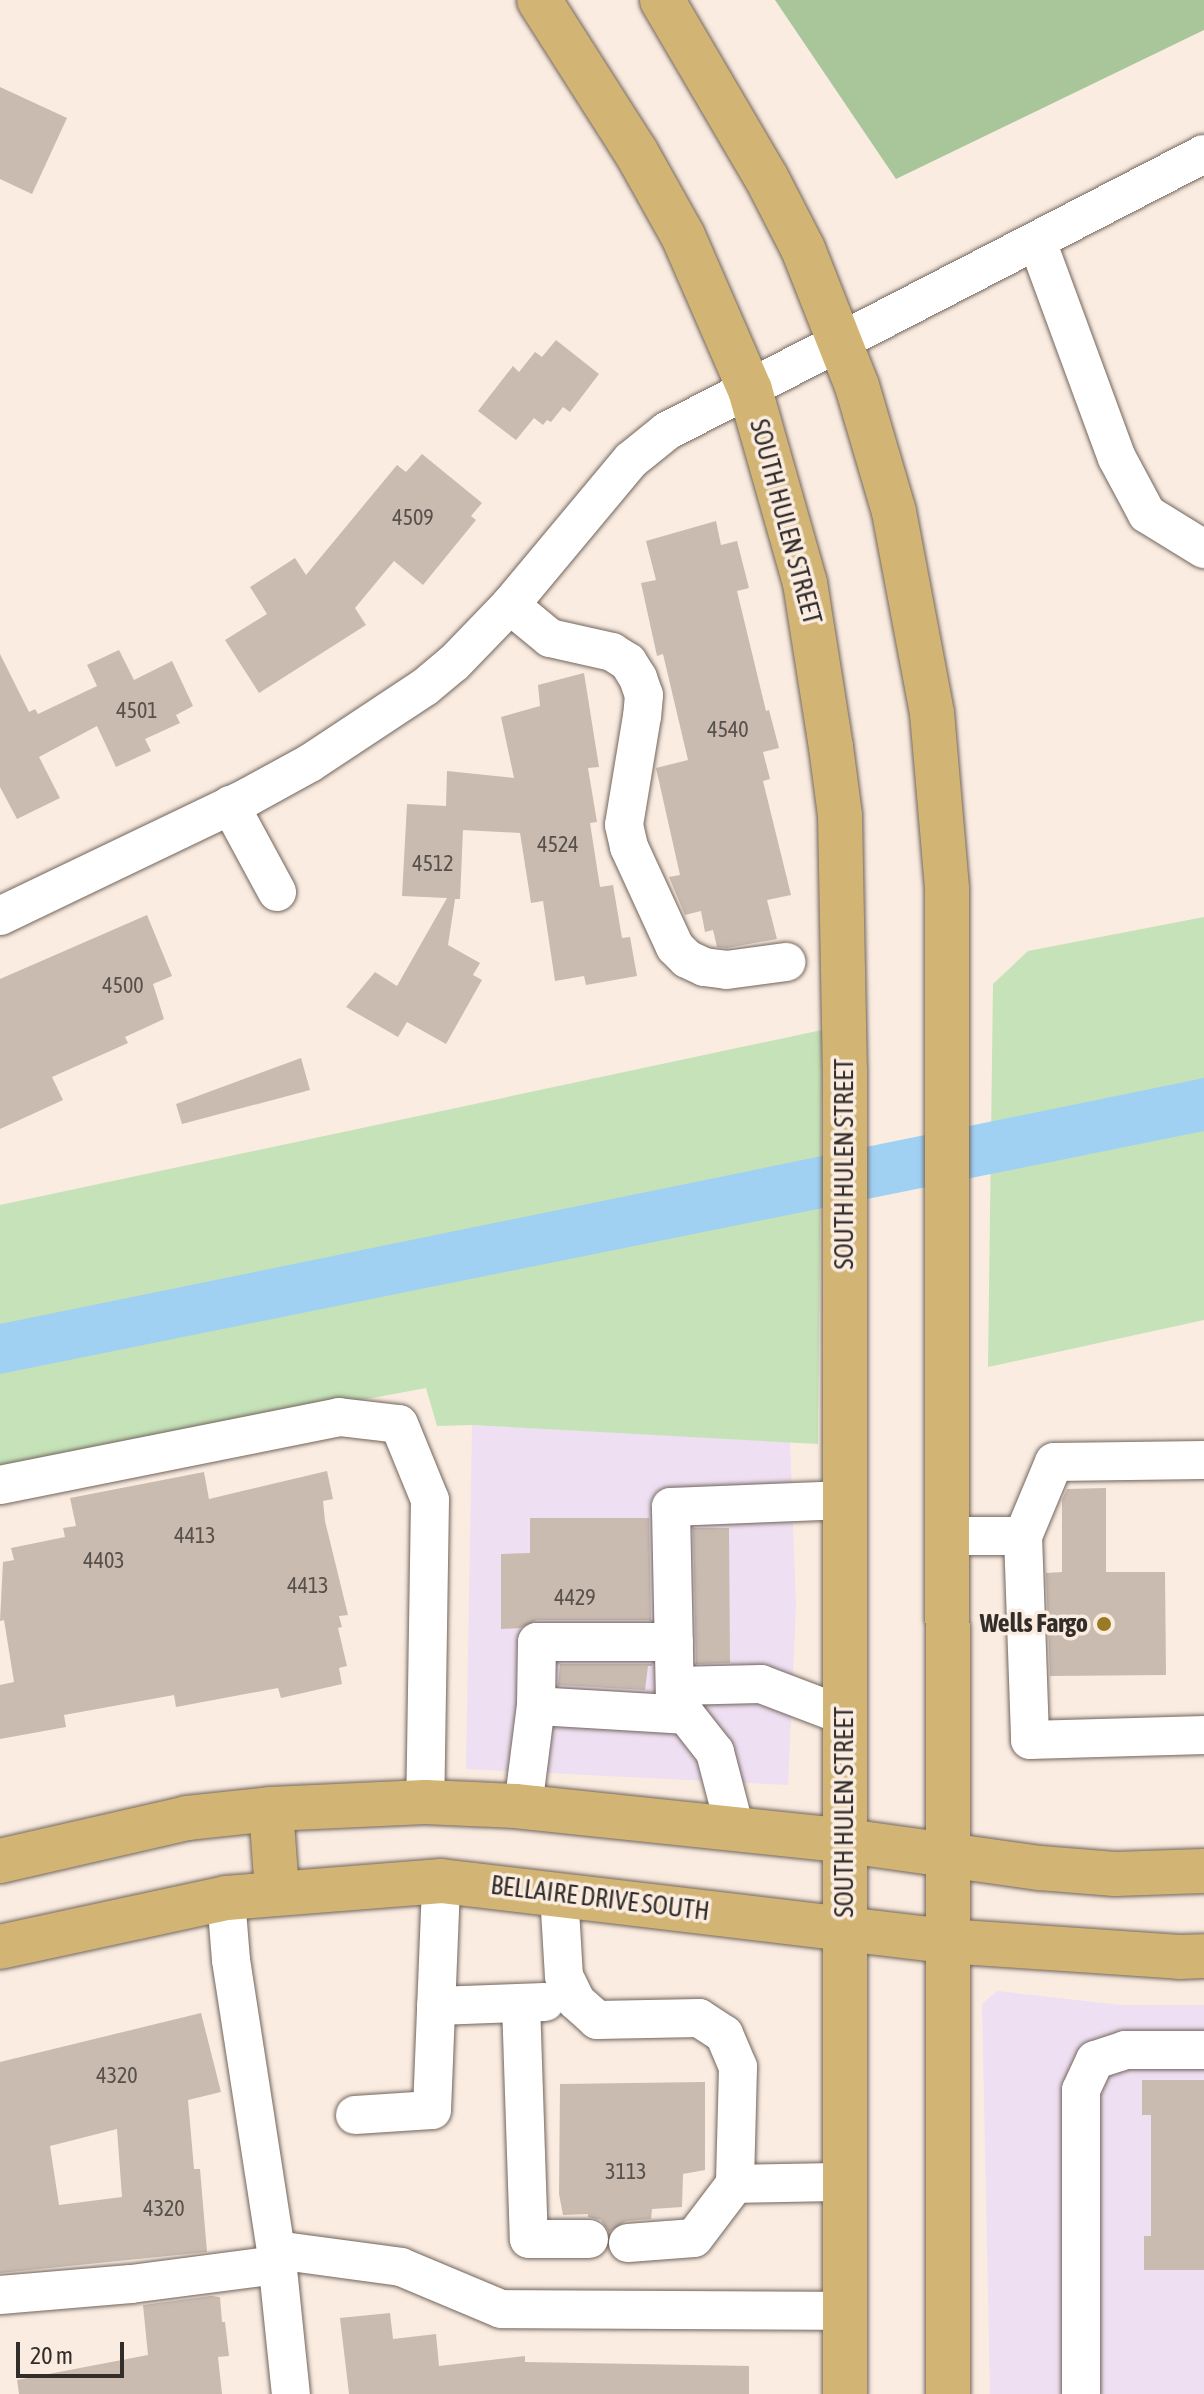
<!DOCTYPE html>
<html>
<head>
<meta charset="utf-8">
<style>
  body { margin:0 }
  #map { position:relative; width:1204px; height:2394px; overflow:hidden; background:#faece1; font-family:"Asap Condensed",sans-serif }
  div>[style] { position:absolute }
  .commercial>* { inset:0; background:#eedff2 }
  .green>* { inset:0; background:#c6e2b9 }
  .forest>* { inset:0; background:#a8c69a }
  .water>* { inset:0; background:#a0d0f2 }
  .building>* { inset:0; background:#c9bbb0 }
  .roads { filter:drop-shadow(0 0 2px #72655c) drop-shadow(0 0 2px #72655c) }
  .minor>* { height:38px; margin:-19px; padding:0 19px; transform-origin:19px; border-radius:19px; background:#fff }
  .major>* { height:44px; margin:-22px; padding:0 22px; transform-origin:22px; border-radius:22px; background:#d2b574 }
  .dots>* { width:22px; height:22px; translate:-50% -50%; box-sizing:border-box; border:4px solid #faece1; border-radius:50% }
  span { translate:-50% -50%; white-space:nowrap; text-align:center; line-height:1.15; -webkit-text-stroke:7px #faece1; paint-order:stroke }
  .number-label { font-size:22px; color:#58504b }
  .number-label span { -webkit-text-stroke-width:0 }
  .street-label { font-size:26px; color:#322d29 }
  .poi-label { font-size:26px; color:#322d29; font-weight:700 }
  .right { translate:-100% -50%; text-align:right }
  .scale { position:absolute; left:16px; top:2342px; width:108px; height:36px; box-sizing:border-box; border:4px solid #322d29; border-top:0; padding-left:10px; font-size:24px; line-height:28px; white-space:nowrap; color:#322d29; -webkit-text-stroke:6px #faece1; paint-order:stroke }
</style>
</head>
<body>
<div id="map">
  <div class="commercial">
    <i style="clip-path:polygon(472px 1425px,790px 1442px,796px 1607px,788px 1785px,466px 1769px)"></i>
    <i style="clip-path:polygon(997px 1991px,1121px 2005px,1204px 2005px,1204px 2394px,990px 2394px,982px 2004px)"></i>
  </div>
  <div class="green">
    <i style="clip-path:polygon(1204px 917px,1204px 1320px,988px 1367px,993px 984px,1028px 951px)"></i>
    <i style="clip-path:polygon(822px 1030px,818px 1444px,472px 1425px,437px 1426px,426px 1388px,0 1467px,0 1205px)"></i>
  </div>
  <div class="forest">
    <i style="clip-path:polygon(775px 0,1204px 0,1204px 30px,896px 179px)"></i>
  </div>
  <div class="water">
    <i style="clip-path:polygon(1204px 1078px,1204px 1131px,0 1374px,0 1324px)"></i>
  </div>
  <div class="building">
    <i style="clip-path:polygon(0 87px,67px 118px,32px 194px,0 179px)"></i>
    <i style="clip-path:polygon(556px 340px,599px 374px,570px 412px,563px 407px,551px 422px,547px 420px,543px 425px,534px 418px,516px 440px,478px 411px,513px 366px,519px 372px,535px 352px,542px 357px)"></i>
    <i style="clip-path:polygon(422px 454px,482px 503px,471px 516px,476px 520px,423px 585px,394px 561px,355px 608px,366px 625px,259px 693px,225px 640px,267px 614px,250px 587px,295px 558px,306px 575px,397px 465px,406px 472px)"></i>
    <i style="clip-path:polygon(716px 521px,721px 545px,737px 541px,749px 588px,737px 591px,766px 711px,769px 710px,779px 748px,763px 752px,770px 779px,763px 781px,791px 895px,767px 900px,777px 939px,727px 948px,717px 947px,713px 930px,705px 932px,701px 911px,685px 915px,669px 877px,680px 875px,656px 768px,688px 760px,663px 654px,657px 656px,641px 583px,656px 580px,646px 541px)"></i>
    <i style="clip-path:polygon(119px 650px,134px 680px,172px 661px,193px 706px,176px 715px,180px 723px,145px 739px,151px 751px,116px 767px,97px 726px,39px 757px,60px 798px,17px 819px,0 787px,0 654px,29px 712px,35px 709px,38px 714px,97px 686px,87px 665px)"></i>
    <i style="clip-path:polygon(584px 673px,599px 767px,588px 768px,597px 822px,590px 823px,600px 887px,613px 885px,622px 938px,630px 937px,637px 976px,586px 985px,584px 976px,555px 981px,543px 901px,531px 903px,520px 833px,463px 830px,460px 899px,455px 899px,448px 945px,480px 963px,473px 975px,482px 980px,446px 1044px,407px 1022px,398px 1037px,346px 1007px,375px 972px,397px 986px,447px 898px,402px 896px,407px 804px,446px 806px,447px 771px,514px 778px,501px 717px,540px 706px,538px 685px)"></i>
    <i style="clip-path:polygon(147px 915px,172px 976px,153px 984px,164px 1019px,125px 1037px,128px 1043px,52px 1077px,63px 1100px,0 1129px,0 979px)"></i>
    <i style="clip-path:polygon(301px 1058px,310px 1090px,182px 1124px,176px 1104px)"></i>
    <i style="clip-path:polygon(327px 1471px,333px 1499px,323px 1501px,325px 1521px,348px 1615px,339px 1616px,342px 1627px,338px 1628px,347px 1666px,339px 1668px,342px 1684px,281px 1698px,278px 1688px,176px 1707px,174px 1695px,64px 1715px,66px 1727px,0 1739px,0 1685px,14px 1682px,4px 1620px,0 1621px,3px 1562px,14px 1560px,11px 1548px,65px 1537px,63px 1528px,76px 1526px,70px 1498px,204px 1472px,209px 1499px)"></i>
    <i style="clip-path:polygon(1106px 1488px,1106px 1572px,1165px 1572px,1166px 1675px,1050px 1676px,1046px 1573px,1062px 1572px,1062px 1500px,1067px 1489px)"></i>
    <i style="clip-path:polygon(530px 1518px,649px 1518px,651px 1620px,537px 1620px,520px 1628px,501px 1629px,501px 1554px,530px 1553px)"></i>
    <i style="clip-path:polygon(693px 1528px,729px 1528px,730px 1663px,696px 1664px)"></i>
    <i style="clip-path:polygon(560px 1664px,652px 1664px,652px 1666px,648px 1666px,645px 1690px,558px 1685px)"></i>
    <i style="clip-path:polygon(evenodd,201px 2013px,221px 2092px,188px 2100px,194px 2169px,200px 2169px,207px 2252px,0 2273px,0 2062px,201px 2013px,117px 2129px,122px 2197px,59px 2205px,50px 2146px,117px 2129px)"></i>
    <i style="clip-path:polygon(1142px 2080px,1204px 2080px,1204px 2270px,1144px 2270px,1144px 2236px,1151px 2236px,1151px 2115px,1142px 2115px)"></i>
    <i style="clip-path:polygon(705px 2082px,705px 2170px,683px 2174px,682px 2207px,652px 2209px,651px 2219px,626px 2221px,609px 2232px,601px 2220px,588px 2217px,588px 2214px,563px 2215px,559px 2194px,560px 2084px)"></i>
    <i style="clip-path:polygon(211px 2296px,220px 2297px,222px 2322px,225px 2322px,229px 2356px,218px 2357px,222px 2394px,19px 2394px,17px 2380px,148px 2355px,143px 2305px)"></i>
    <i style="clip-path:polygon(390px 2313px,393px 2339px,436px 2334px,439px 2366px,525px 2356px,525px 2362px,749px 2366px,749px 2394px,349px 2394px,340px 2318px)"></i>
  </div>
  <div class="roads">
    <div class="minor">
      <i style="left:1037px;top:241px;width:231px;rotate:69.8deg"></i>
      <i style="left:1117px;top:458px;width:64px;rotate:61.8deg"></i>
      <i style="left:1147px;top:514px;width:67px;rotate:31.6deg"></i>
      <i style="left:510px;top:605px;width:52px;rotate:39.5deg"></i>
      <i style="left:550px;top:638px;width:64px;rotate:12.7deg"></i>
      <i style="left:612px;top:652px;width:19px;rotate:32deg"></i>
      <i style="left:628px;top:662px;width:19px;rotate:58deg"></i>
      <i style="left:638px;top:678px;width:18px;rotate:71deg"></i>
      <i style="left:644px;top:695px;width:21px;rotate:95deg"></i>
      <i style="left:642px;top:716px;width:110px;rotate:99.4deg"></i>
      <i style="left:624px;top:825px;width:23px;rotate:77deg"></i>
      <i style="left:629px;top:847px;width:110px;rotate:65.3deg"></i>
      <i style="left:675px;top:947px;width:17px;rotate:45deg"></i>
      <i style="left:687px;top:959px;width:19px;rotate:25deg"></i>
      <i style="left:704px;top:967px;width:23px;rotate:7deg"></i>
      <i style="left:727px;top:970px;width:60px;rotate:-7.7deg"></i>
      <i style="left:230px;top:805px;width:99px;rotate:61.6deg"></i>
      <i style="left:0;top:916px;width:275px;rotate:-25.6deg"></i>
      <i style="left:248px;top:797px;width:71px;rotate:-28.7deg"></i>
      <i style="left:310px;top:763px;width:138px;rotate:-33.5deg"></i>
      <i style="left:425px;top:687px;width:38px;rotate:-40deg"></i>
      <i style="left:454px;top:663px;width:81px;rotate:-46deg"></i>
      <i style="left:510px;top:605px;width:189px;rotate:-50.2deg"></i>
      <i style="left:631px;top:460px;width:46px;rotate:-38.9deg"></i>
      <i style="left:667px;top:431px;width:604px;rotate:-27.29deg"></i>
      <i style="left:1204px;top:1460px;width:150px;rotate:179.2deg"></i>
      <i style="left:1054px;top:1462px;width:80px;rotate:112.7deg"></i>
      <i style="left:1023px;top:1536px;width:204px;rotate:88deg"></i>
      <i style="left:1030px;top:1740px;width:174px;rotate:-1.6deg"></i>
      <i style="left:0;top:1485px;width:346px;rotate:-11.3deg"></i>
      <i style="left:339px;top:1417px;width:60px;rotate:6.7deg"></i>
      <i style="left:399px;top:1424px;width:82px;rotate:67.8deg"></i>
      <i style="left:430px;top:1500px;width:302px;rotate:90.9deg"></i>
      <i style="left:946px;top:1536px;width:77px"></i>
      <i style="left:675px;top:1686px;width:86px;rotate:-1.3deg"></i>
      <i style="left:761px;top:1684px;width:90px;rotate:20.9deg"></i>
      <i style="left:536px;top:1706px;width:64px;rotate:-89.1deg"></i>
      <i style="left:537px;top:1642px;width:137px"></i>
      <i style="left:523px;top:1807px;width:102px;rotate:-82.7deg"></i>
      <i style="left:536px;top:1706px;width:150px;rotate:3.4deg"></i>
      <i style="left:735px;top:1829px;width:80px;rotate:-104.6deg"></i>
      <i style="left:715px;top:1752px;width:65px;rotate:-128.1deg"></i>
      <i style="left:675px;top:1701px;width:194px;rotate:-91.2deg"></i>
      <i style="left:671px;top:1507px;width:175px;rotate:-2.3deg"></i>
      <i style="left:559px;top:1893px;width:83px;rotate:86.6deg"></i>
      <i style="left:564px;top:1976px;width:28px;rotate:64deg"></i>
      <i style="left:576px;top:2001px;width:28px;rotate:42deg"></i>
      <i style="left:597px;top:2020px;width:102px;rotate:-1.1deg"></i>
      <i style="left:699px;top:2018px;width:30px;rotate:33deg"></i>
      <i style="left:724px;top:2034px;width:36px;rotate:67deg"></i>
      <i style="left:738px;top:2067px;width:117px;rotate:91.5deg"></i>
      <i style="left:735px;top:2184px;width:109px;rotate:-1.1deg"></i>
      <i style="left:226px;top:1898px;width:62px;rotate:85.4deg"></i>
      <i style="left:231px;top:1960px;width:293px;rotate:81.2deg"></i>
      <i style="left:276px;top:2250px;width:126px;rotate:7.7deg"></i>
      <i style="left:401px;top:2267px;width:108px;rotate:22.8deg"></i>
      <i style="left:501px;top:2309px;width:345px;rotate:0.3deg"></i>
      <i style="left:521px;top:2003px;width:236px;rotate:88.1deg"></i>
      <i style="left:529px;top:2239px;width:60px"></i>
      <i style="left:436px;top:2006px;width:109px;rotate:-2.1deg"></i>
      <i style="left:355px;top:2115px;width:77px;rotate:-3.7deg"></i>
      <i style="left:432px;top:2110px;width:229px;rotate:-87.7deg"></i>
      <i style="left:628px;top:2243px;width:66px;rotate:-4.3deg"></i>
      <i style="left:694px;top:2238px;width:68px;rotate:-52.8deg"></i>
      <i style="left:276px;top:2250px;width:145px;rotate:84.1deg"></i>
      <i style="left:0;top:2295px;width:131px;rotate:-4.8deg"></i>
      <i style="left:131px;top:2284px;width:148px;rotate:-7.4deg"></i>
      <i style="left:1081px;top:2394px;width:304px;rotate:-90deg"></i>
      <i style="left:1081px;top:2090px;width:33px;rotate:-65deg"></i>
      <i style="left:1095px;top:2060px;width:32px;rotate:-18deg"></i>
      <i style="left:1125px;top:2050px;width:79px"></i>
    </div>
    <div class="major">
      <i style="left:539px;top:0;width:180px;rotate:57.5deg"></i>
      <i style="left:636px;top:152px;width:96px;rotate:60.8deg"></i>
      <i style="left:683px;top:236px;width:168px;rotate:66.5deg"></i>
      <i style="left:750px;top:390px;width:201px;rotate:74.1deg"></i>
      <i style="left:805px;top:583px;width:166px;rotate:81deg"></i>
      <i style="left:831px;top:747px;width:69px;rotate:82.5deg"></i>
      <i style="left:840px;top:815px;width:255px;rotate:88.9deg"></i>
      <i style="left:845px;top:1070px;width:1324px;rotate:90deg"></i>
      <i style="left:662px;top:0;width:205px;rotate:59.6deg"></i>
      <i style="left:766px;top:177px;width:81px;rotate:62.8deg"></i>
      <i style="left:803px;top:249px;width:147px;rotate:68.5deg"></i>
      <i style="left:857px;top:386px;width:131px;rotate:73.6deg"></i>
      <i style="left:894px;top:512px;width:205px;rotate:79.3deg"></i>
      <i style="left:932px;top:713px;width:177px;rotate:85.1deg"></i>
      <i style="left:947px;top:889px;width:1505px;rotate:89.96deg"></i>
      <i style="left:271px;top:1809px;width:82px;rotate:85.8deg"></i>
      <i style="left:0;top:1861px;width:192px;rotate:-12.9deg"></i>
      <i style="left:187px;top:1818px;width:84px;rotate:-6.1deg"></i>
      <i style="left:271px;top:1809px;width:154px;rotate:-2.6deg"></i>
      <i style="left:425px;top:1802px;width:90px;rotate:2.5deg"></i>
      <i style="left:515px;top:1806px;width:334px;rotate:6deg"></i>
      <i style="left:847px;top:1841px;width:195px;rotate:8deg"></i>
      <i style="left:1040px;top:1868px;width:75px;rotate:4.6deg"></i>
      <i style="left:1115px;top:1874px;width:89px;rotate:-1.9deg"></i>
      <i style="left:0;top:1947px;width:231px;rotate:-12.2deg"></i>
      <i style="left:226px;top:1898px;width:216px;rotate:-4.5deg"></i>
      <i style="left:441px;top:1881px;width:509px;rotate:6.78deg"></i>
      <i style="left:946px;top:1941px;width:234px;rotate:3.9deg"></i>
      <i style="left:1179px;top:1957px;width:25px;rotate:-2deg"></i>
    </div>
  </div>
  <div class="dots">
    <i style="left:1104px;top:1624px;background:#987b24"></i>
  </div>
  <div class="number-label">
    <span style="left:413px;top:518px">4509</span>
    <span style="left:137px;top:711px">4501</span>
    <span style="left:728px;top:730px">4540</span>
    <span style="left:558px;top:845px">4524</span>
    <span style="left:433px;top:864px">4512</span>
    <span style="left:123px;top:986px">4500</span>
    <span style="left:195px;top:1536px">4413</span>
    <span style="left:104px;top:1561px">4403</span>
    <span style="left:308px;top:1586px">4413</span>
    <span style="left:575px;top:1598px">4429</span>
    <span style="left:117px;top:2076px">4320</span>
    <span style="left:626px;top:2172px">3113</span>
    <span style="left:164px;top:2209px">4320</span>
  </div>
  <div class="street-label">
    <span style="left:785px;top:522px;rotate:75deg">SOUTH HULEN STREET</span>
    <span style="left:845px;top:1164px;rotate:-90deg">SOUTH HULEN STREET</span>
    <span style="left:845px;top:1812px;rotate:-90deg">SOUTH HULEN STREET</span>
    <span style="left:600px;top:1899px;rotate:7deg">BELLAIRE DRIVE SOUTH</span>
  </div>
  <div class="poi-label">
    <span class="right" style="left:1088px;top:1624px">Wells Fargo</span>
  </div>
  <div class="scale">20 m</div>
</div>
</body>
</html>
